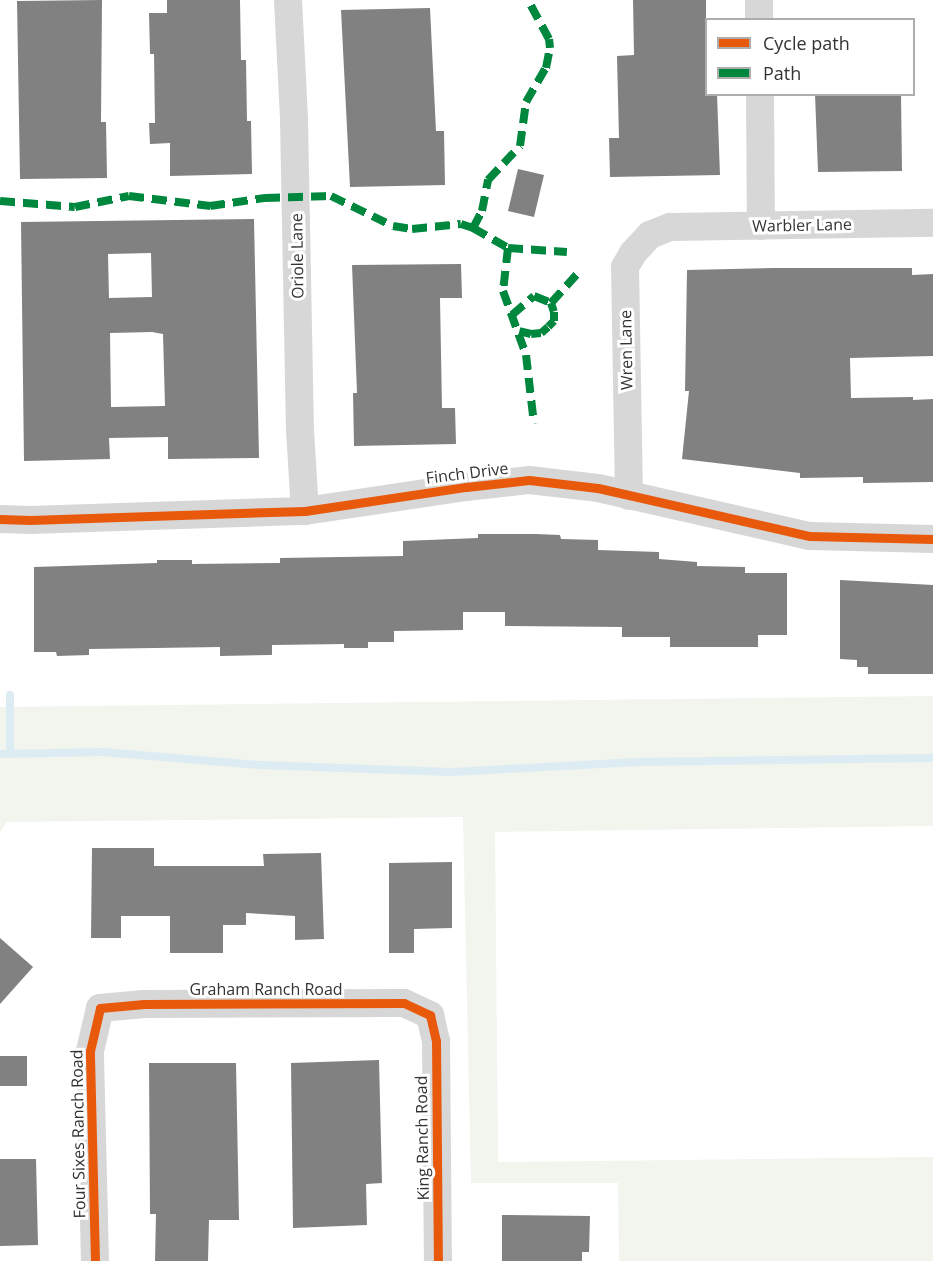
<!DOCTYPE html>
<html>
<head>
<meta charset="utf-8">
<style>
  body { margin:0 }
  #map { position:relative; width:933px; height:1261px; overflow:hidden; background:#fff; font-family:"Open Sans",sans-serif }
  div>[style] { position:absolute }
  .green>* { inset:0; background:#f1f5ed }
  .stream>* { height:8px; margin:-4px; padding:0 4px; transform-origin:4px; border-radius:4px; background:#ddebf3 }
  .building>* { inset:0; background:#818181 }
  .minor>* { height:28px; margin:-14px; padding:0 14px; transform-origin:14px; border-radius:14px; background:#d7d7d7 }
  .quiet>* { height:8px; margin-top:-4px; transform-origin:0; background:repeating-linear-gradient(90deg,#00873e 0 15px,transparent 0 23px) }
  .cycleway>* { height:9px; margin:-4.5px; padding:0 4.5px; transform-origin:4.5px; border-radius:4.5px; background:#e8590c }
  span { translate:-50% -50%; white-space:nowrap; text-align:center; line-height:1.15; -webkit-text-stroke:6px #fff; paint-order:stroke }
  .street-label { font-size:16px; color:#333 }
  .legend { position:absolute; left:705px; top:18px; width:210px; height:78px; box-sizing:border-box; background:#fff; border:2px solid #adadad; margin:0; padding:8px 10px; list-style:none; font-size:18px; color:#333 }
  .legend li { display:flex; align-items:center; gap:12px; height:30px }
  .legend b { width:30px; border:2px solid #adadad }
</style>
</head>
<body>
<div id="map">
  <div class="green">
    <i style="clip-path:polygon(933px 696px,933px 826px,495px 832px,498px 1162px,933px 1157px,933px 1261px,619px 1261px,618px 1183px,471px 1183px,463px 817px,7px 822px,0 832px,0 707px)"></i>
  </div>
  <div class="stream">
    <i style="left:10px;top:753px;width:58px;rotate:-90deg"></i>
    <i style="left:0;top:754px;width:103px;rotate:-1.1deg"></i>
    <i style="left:103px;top:752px;width:157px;rotate:4.8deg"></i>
    <i style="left:259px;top:765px;width:193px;rotate:2.1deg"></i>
    <i style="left:452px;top:772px;width:186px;rotate:-3.1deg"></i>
    <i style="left:638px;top:762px;width:295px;rotate:-0.8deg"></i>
  </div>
  <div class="building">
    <i style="clip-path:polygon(102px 0,101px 122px,106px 122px,107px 178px,20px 179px,17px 1px)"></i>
    <i style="clip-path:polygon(167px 0,240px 0,241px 60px,246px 60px,247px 121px,251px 121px,252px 174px,170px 176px,170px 143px,150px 144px,149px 123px,155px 123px,154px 54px,150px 54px,149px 13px,167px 13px)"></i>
    <i style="clip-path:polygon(633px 0,706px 0,706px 94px,717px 94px,720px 175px,610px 177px,609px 138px,619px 138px,617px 56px,634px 55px)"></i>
    <i style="clip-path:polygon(430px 8px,436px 131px,444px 131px,445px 185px,350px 187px,341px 10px)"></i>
    <i style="clip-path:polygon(815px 94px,901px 94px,902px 171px,818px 172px)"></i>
    <i style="clip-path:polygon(518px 169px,544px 175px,534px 217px,508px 211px)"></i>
    <i style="clip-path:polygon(evenodd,254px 219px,259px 458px,168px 459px,168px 437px,109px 438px,110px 459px,24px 461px,21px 222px,254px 219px,151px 253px,152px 297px,109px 298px,108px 254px,151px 253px,254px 219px,152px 332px,163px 334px,165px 406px,111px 407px,110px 333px,152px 332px)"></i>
    <i style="clip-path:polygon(461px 264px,462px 298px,440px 298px,442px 408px,455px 408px,456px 444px,354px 446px,353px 393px,357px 393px,352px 265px)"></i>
    <i style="clip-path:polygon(774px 268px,912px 268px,912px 275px,933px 274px,933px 356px,850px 358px,851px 398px,913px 397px,913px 400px,933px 399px,933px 482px,863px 483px,863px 477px,800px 478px,800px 473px,682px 459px,689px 391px,685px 391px,687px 270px)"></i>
    <i style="clip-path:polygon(478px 534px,536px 534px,560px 535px,561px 539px,598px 540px,598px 550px,659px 552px,659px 559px,697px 562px,697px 566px,745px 567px,745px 573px,787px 573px,787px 635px,758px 635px,758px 647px,670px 647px,670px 637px,622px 637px,622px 627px,505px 626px,505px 612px,463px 612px,463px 630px,394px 631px,394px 642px,368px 642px,368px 648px,344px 648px,344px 644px,272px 645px,272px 655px,220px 656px,220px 647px,89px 649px,89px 655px,57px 656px,56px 652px,34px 652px,34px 567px,157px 563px,157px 560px,192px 560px,192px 564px,280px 563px,280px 558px,403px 556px,403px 541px,478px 538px)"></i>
    <i style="clip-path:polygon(840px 580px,933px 585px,933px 674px,868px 674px,868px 667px,857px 667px,857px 660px,840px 659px)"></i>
    <i style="clip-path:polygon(92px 848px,154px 848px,154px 866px,264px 866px,263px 854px,321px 853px,324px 939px,295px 940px,295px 916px,246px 913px,246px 925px,223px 925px,223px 953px,170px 953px,170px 916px,121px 916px,121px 938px,91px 938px)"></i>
    <i style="clip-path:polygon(452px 862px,452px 928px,414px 929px,414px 953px,389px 953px,389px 863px)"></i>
    <i style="clip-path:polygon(0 938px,33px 967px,0 1004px)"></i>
    <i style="clip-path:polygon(0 1056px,27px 1056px,27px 1086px,0 1086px)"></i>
    <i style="clip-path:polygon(379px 1060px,382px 1183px,366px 1184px,367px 1225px,293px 1228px,291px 1063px)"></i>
    <i style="clip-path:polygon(149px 1063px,236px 1063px,239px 1220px,209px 1220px,208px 1261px,155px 1261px,156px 1214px,150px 1214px)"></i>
    <i style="clip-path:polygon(0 1159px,36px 1159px,38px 1245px,0 1246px)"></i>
    <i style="clip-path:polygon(502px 1215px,590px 1216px,589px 1252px,582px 1252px,582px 1261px,502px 1261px)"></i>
  </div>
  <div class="minor">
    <i style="left:288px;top:0;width:120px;rotate:87.1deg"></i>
    <i style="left:294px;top:120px;width:310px;rotate:88.9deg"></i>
    <i style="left:300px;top:430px;width:81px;rotate:86.5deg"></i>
    <i style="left:759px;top:0;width:20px;rotate:90deg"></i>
    <i style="left:760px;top:94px;width:132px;rotate:89.6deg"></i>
    <i style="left:629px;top:496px;width:229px;rotate:-91deg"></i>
    <i style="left:625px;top:267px;width:16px;rotate:-60deg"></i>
    <i style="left:633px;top:253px;width:25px;rotate:-47deg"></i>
    <i style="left:650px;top:235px;width:22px;rotate:-22deg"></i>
    <i style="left:670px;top:227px;width:263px;rotate:-0.9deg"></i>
    <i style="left:0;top:519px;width:30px;rotate:2deg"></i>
    <i style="left:30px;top:520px;width:275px;rotate:-1.9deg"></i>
    <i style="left:305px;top:511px;width:163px;rotate:-8.5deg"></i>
    <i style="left:466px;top:487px;width:63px;rotate:-6.3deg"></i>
    <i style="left:529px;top:480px;width:69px;rotate:6.6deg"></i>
    <i style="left:598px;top:488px;width:217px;rotate:12.8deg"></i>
    <i style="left:810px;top:536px;width:123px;rotate:1.4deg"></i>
    <i style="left:95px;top:1261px;width:210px;rotate:-91.4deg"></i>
    <i style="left:90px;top:1051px;width:44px;rotate:-76.9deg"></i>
    <i style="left:100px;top:1008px;width:44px;rotate:-5.2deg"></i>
    <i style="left:144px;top:1004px;width:260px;rotate:-0.2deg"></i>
    <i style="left:404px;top:1003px;width:29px;rotate:25deg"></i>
    <i style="left:430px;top:1015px;width:27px;rotate:77deg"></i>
    <i style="left:436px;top:1041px;width:220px;rotate:89.5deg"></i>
  </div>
  <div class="quiet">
    <i style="left:0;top:201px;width:75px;rotate:4.6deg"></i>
    <i style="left:75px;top:207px;width:55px;rotate:-11.5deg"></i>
    <i style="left:129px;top:196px;width:82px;rotate:7deg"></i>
    <i style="left:210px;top:206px;width:56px;rotate:-8.3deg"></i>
    <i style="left:265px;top:198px;width:66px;rotate:-1.7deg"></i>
    <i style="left:331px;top:196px;width:69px;rotate:25.8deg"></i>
    <i style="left:393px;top:226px;width:19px;rotate:9deg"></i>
    <i style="left:412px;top:229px;width:49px;rotate:-5.8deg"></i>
    <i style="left:461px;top:224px;width:13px;rotate:18deg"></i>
    <i style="left:473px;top:228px;width:40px;rotate:29.7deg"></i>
    <i style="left:508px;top:248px;width:59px;rotate:3.9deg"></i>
    <i style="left:473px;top:228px;width:19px;rotate:-62deg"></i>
    <i style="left:482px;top:211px;width:32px;rotate:-79deg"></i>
    <i style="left:488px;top:180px;width:47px;rotate:-46.7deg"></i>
    <i style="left:520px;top:146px;width:44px;rotate:-82.2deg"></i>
    <i style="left:526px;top:102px;width:39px;rotate:-60deg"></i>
    <i style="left:546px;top:68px;width:20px;rotate:-79deg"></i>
    <i style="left:550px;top:48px;width:9px;rotate:-96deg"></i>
    <i style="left:549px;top:39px;width:44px;rotate:-118.3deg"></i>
    <i style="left:508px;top:248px;width:43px;rotate:96.6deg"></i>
    <i style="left:503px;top:291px;width:68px;rotate:70.2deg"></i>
    <i style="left:526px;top:355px;width:69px;rotate:83.4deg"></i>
    <i style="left:551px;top:303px;width:39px;rotate:-48deg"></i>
    <i style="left:512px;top:315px;width:29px;rotate:-41deg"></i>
    <i style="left:534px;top:296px;width:18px;rotate:22deg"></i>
    <i style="left:551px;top:303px;width:9px;rotate:72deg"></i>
    <i style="left:554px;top:312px;width:9px;rotate:90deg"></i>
    <i style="left:554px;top:321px;width:8px;rotate:135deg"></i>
    <i style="left:548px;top:327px;width:9px;rotate:139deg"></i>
    <i style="left:541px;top:333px;width:10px;rotate:174deg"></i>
    <i style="left:531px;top:334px;width:12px;rotate:-166deg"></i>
  </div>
  <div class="cycleway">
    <i style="left:0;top:519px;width:30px;rotate:2deg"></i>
    <i style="left:30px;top:520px;width:275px;rotate:-1.9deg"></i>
    <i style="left:305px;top:511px;width:163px;rotate:-8.5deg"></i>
    <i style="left:466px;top:487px;width:63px;rotate:-6.3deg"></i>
    <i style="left:529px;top:480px;width:69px;rotate:6.6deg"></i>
    <i style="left:598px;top:488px;width:217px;rotate:12.8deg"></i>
    <i style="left:810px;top:536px;width:123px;rotate:1.4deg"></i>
    <i style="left:95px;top:1261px;width:210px;rotate:-91.4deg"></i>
    <i style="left:90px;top:1051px;width:44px;rotate:-76.9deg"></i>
    <i style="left:100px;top:1008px;width:44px;rotate:-5.2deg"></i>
    <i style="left:144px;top:1004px;width:260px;rotate:-0.2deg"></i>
    <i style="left:404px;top:1003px;width:29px;rotate:25deg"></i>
    <i style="left:430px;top:1015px;width:27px;rotate:77deg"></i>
    <i style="left:436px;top:1041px;width:220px;rotate:89.5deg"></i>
  </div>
  <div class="street-label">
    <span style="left:802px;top:225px;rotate:-1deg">Warbler Lane</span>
    <span style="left:297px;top:256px;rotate:-91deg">Oriole Lane</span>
    <span style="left:626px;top:350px;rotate:-91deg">Wren Lane</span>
    <span style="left:467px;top:473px;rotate:-7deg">Finch Drive</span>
    <span style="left:266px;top:989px">Graham Ranch Road</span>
    <span style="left:78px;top:1134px;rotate:-91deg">Four Sixes Ranch Road</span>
    <span style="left:422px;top:1138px;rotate:-91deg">King Ranch Road</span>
  </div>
  <ul class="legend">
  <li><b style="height:8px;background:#e8590c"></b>Cycle path</li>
  <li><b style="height:8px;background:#00873e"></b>Path</li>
  </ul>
</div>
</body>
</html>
